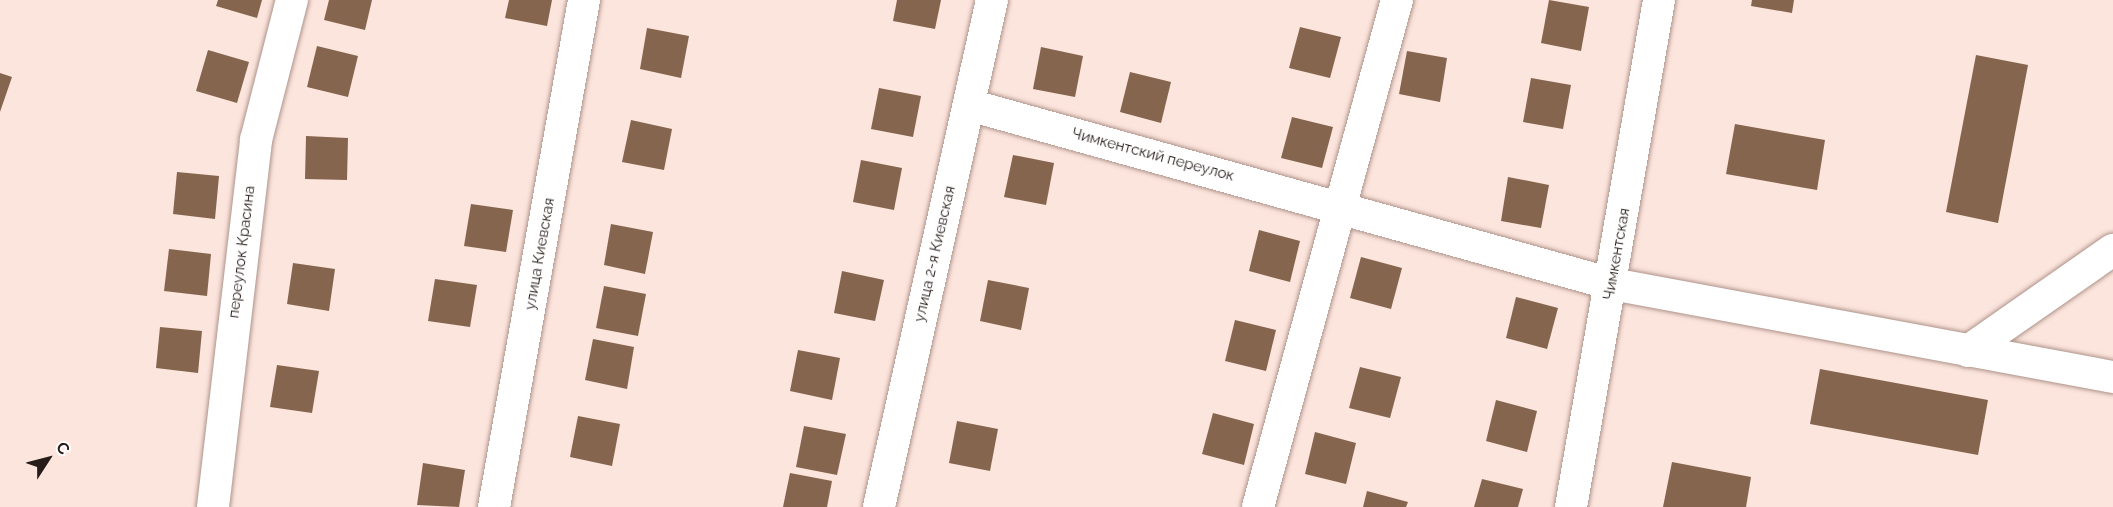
<!DOCTYPE html>
<html>
<head>
<meta charset="utf-8">
<style>
  body { margin:0 }
  #map { position:relative; width:2113px; height:507px; overflow:hidden; background:#fce5dd; font-family:Raleway,sans-serif }
  div>[style] { position:absolute }
  .building>* { inset:0; background:#85654e }
  .roads { filter:drop-shadow(0 0 2px #ae938a) drop-shadow(0 0 2px #ae938a) }
  .minor>* { height:32px; margin:-16px; padding:0 16px; transform-origin:16px; border-radius:16px; background:#fff }
  span { translate:-50% -50%; white-space:nowrap; text-align:center; line-height:1.15; -webkit-text-stroke:6px #fff; paint-order:stroke }
  .street-label { font-size:15px; color:#261c19 }
  .north { position:absolute; left:18px; top:429px; width:60px; height:60px; -webkit-text-stroke:4px #fff; paint-order:stroke; rotate:54deg; font-size:16px; font-weight:700; line-height:24px; text-align:center; color:#261c19 }
  .north::after { content:''; display:block; margin:auto; width:21px; height:27px; background:#261c19; clip-path:polygon(50% 0,100% 100%,50% 72%,0 100%) }
</style>
</head>
<body>
<div id="map">
  <div class="building">
    <i style="clip-path:polygon(218px 0,262px 0,257px 18px,216px 6px)"></i>
    <i style="clip-path:polygon(329px 0,372px 0,365px 30px,324px 20px)"></i>
    <i style="clip-path:polygon(509px 0,552px 0,547px 26px,505px 18px)"></i>
    <i style="clip-path:polygon(897px 0,941px 0,935px 29px,893px 21px)"></i>
    <i style="clip-path:polygon(1549px 0,1589px 7px,1581px 51px,1541px 43px)"></i>
    <i style="clip-path:polygon(1752px 0,1794px 0,1792px 13px,1751px 6px)"></i>
    <i style="clip-path:polygon(1300px 27px,1341px 37px,1330px 78px,1289px 68px)"></i>
    <i style="clip-path:polygon(647px 28px,689px 36px,681px 78px,640px 69px)"></i>
    <i style="clip-path:polygon(317px 46px,358px 56px,348px 97px,307px 87px)"></i>
    <i style="clip-path:polygon(1041px 47px,1083px 56px,1075px 97px,1033px 89px)"></i>
    <i style="clip-path:polygon(208px 50px,249px 62px,237px 103px,196px 91px)"></i>
    <i style="clip-path:polygon(1407px 51px,1447px 58px,1440px 102px,1399px 94px)"></i>
    <i style="clip-path:polygon(1976px 55px,2028px 65px,1998px 223px,1946px 212px)"></i>
    <i style="clip-path:polygon(1130px 72px,1171px 82px,1161px 123px,1120px 112px)"></i>
    <i style="clip-path:polygon(0 73px,12px 77px,0 112px)"></i>
    <i style="clip-path:polygon(1531px 78px,1571px 85px,1563px 129px,1523px 122px)"></i>
    <i style="clip-path:polygon(879px 88px,921px 96px,913px 137px,871px 129px)"></i>
    <i style="clip-path:polygon(1292px 117px,1333px 127px,1322px 168px,1281px 158px)"></i>
    <i style="clip-path:polygon(631px 120px,672px 129px,664px 170px,622px 162px)"></i>
    <i style="clip-path:polygon(1735px 124px,1825px 140px,1817px 190px,1726px 174px)"></i>
    <i style="clip-path:polygon(306px 136px,348px 138px,347px 180px,305px 179px)"></i>
    <i style="clip-path:polygon(1013px 155px,1054px 163px,1046px 205px,1004px 197px)"></i>
    <i style="clip-path:polygon(861px 160px,902px 168px,894px 210px,853px 202px)"></i>
    <i style="clip-path:polygon(177px 172px,219px 176px,215px 219px,173px 214px)"></i>
    <i style="clip-path:polygon(1508px 177px,1549px 185px,1541px 228px,1501px 221px)"></i>
    <i style="clip-path:polygon(471px 204px,513px 210px,506px 252px,464px 246px)"></i>
    <i style="clip-path:polygon(611px 224px,653px 232px,645px 274px,604px 265px)"></i>
    <i style="clip-path:polygon(1259px 230px,1300px 241px,1290px 282px,1249px 271px)"></i>
    <i style="clip-path:polygon(169px 249px,211px 254px,207px 296px,164px 291px)"></i>
    <i style="clip-path:polygon(1361px 257px,1402px 268px,1391px 309px,1350px 298px)"></i>
    <i style="clip-path:polygon(293px 263px,335px 269px,329px 311px,287px 304px)"></i>
    <i style="clip-path:polygon(842px 271px,884px 280px,875px 321px,834px 313px)"></i>
    <i style="clip-path:polygon(435px 279px,477px 285px,470px 327px,428px 321px)"></i>
    <i style="clip-path:polygon(988px 280px,1029px 288px,1021px 330px,980px 321px)"></i>
    <i style="clip-path:polygon(604px 286px,646px 294px,638px 336px,596px 328px)"></i>
    <i style="clip-path:polygon(1516px 297px,1558px 308px,1547px 349px,1506px 338px)"></i>
    <i style="clip-path:polygon(1235px 320px,1276px 330px,1266px 371px,1225px 361px)"></i>
    <i style="clip-path:polygon(160px 327px,202px 331px,198px 373px,156px 368px)"></i>
    <i style="clip-path:polygon(593px 339px,634px 347px,627px 389px,585px 380px)"></i>
    <i style="clip-path:polygon(798px 350px,840px 358px,832px 400px,790px 391px)"></i>
    <i style="clip-path:polygon(277px 365px,319px 371px,312px 413px,270px 407px)"></i>
    <i style="clip-path:polygon(1360px 367px,1401px 377px,1390px 418px,1349px 408px)"></i>
    <i style="clip-path:polygon(1820px 369px,1988px 400px,1978px 455px,1810px 424px)"></i>
    <i style="clip-path:polygon(1496px 400px,1537px 411px,1527px 452px,1486px 441px)"></i>
    <i style="clip-path:polygon(1213px 413px,1254px 424px,1244px 465px,1202px 454px)"></i>
    <i style="clip-path:polygon(578px 416px,620px 424px,612px 466px,570px 457px)"></i>
    <i style="clip-path:polygon(957px 421px,998px 429px,990px 471px,949px 463px)"></i>
    <i style="clip-path:polygon(804px 426px,846px 434px,837px 475px,796px 467px)"></i>
    <i style="clip-path:polygon(1315px 432px,1356px 443px,1346px 484px,1305px 474px)"></i>
    <i style="clip-path:polygon(1672px 462px,1751px 477px,1746px 507px,1663px 507px)"></i>
    <i style="clip-path:polygon(423px 463px,465px 470px,459px 507px,417px 505px)"></i>
    <i style="clip-path:polygon(790px 473px,832px 481px,827px 507px,783px 507px)"></i>
    <i style="clip-path:polygon(1482px 479px,1523px 489px,1518px 507px,1474px 507px)"></i>
    <i style="clip-path:polygon(1367px 491px,1408px 502px,1406px 507px,1363px 507px)"></i>
  </div>
  <div class="roads">
    <div class="minor">
      <i style="left:969px;top:105px;width:667px;rotate:15.56deg"></i>
      <i style="left:1612px;top:284px;width:510px;rotate:10.52deg"></i>
      <i style="left:1968px;top:351px;width:177px;rotate:-34.9deg"></i>
      <i style="left:213px;top:507px;width:370px;rotate:-83.3deg"></i>
      <i style="left:256px;top:140px;width:145px;rotate:-75.6deg"></i>
      <i style="left:494px;top:507px;width:515px;rotate:-79.93deg"></i>
      <i style="left:879px;top:507px;width:519px;rotate:-77.44deg"></i>
      <i style="left:1258px;top:507px;width:526px;rotate:-74.67deg"></i>
      <i style="left:1571px;top:507px;width:515px;rotate:-80.15deg"></i>
    </div>
  </div>
  <div class="street-label">
    <span style="left:1153px;top:155px;rotate:15deg">Чимкентский переулок</span>
    <span style="left:242px;top:252px;rotate:-83deg">переулок Красина</span>
    <span style="left:540px;top:254px;rotate:-80deg">улица Киевская</span>
    <span style="left:935px;top:254px;rotate:-77deg">улица 2-я Киевская</span>
    <span style="left:1617px;top:254px;rotate:-80deg">Чимкентская</span>
  </div>
  <div class="north">С</div>
</div>
</body>
</html>
